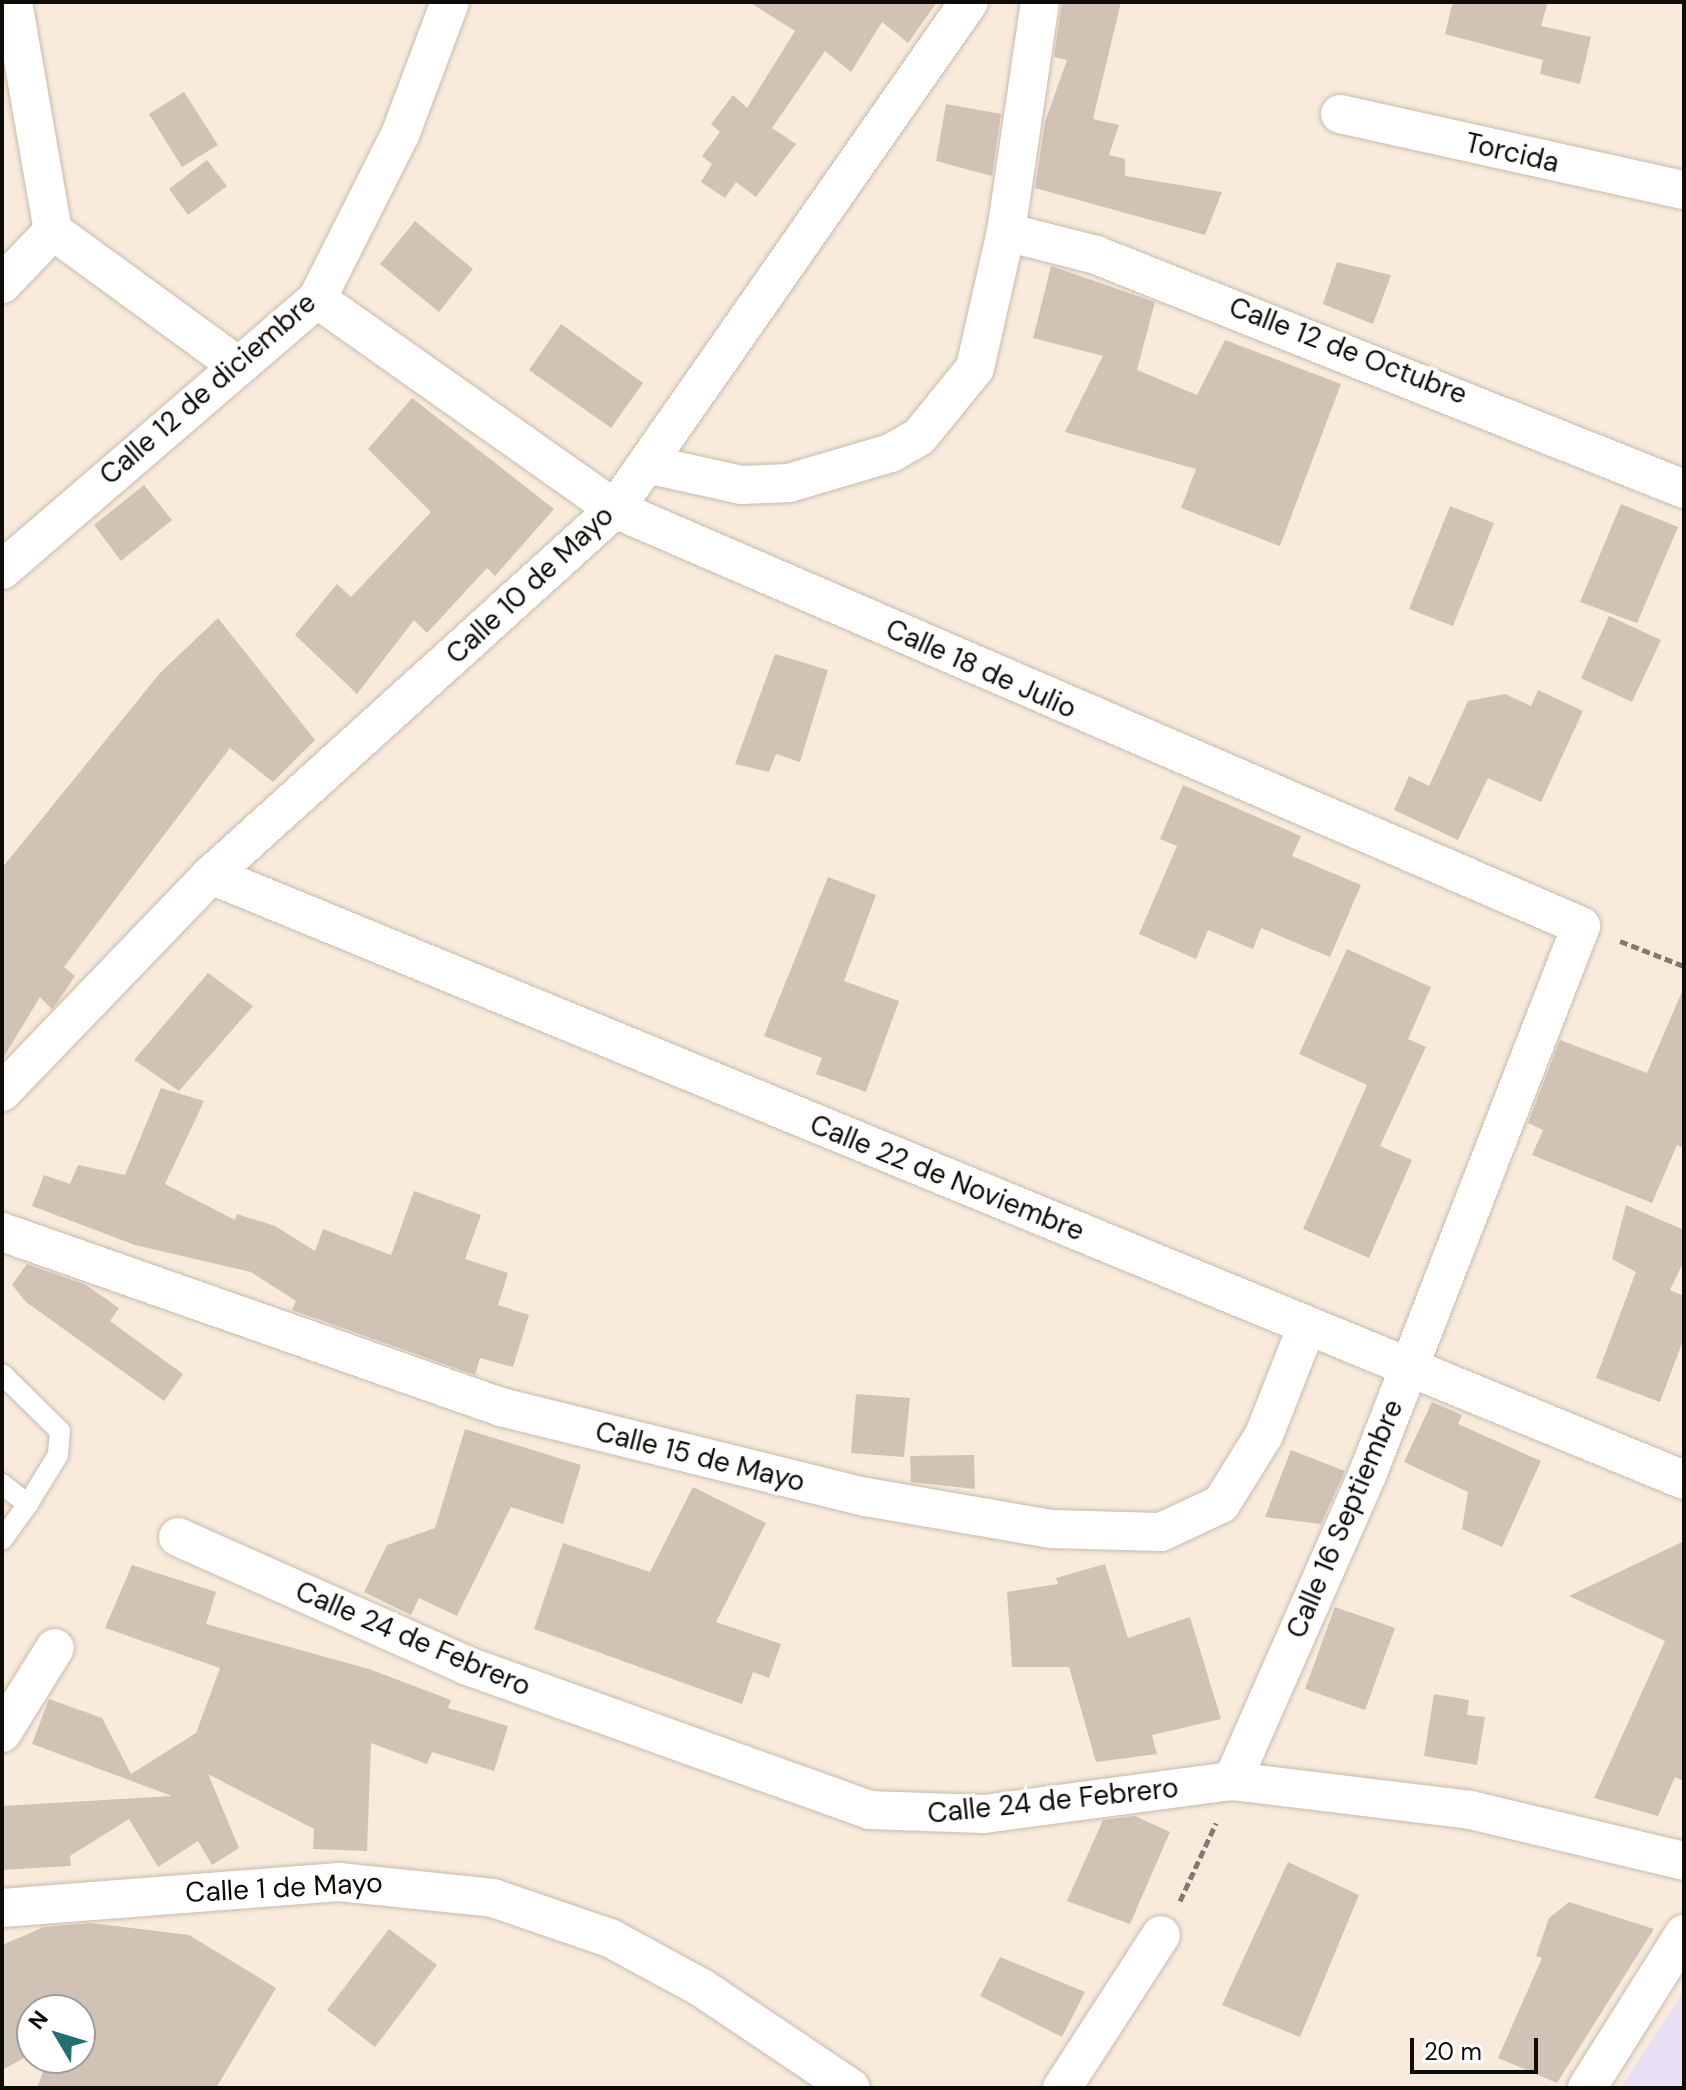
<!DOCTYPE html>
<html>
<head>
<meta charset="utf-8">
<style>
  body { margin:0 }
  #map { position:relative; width:1686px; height:2090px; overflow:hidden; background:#f9ebdc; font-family:"DM Sans",sans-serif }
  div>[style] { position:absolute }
  .commercial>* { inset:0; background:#e8dff4 }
  .building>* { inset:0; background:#d0c2b4 }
  .path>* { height:5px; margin-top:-2.5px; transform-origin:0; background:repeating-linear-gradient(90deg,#827a70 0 8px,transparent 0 12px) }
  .roads { filter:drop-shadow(0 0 2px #c8bbac) drop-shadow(0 0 2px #c8bbac) }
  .lane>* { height:20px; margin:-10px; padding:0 10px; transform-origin:10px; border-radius:10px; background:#fff }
  .street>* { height:38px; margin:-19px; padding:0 19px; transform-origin:19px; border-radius:19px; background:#fff }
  span { translate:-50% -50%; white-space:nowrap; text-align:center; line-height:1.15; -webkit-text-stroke:7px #fff; paint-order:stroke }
  .street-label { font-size:28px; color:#0f0b07 }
  .frame { position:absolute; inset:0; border:4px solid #0f0b07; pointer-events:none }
  .north { position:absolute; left:16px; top:1994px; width:80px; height:80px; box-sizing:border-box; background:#fff; border:2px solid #9f9d9c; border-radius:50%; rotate:308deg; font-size:22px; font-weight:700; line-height:32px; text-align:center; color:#0f0b07 }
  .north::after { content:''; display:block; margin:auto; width:28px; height:36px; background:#226e72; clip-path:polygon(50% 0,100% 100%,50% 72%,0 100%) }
  .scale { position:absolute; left:1410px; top:2038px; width:128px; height:36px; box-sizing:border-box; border:4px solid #0f0b07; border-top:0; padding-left:10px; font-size:24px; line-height:28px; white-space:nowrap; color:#0f0b07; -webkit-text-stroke:6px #fff; paint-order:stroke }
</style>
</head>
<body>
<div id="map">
  <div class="commercial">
    <i style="clip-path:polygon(1684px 1990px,1684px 2088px,1621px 2088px)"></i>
  </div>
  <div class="building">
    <i style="clip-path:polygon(749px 2px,937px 2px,908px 43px,882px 22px,851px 72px,825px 51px,772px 128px,796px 144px,756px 197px,736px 182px,725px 198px,701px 182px,712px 164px,702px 156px,720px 132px,711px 124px,733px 95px,747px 108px,795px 31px)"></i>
    <i style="clip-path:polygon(1062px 2px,1121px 2px,1093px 119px,1119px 125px,1109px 155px,1125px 159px,1125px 176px,1222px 192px,1205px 235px,1035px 188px,1045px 122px,1067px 60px,1054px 57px)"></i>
    <i style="clip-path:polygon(1460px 2px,1548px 2px,1541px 26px,1591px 37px,1580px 84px,1540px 74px,1543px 60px,1445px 34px,1452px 5px)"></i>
    <i style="clip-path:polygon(184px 92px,218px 145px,182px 167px,149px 114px)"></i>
    <i style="clip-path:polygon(946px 104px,1001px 114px,992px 176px,936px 161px)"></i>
    <i style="clip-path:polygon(207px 160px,227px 186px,188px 215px,169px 189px)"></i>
    <i style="clip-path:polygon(415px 221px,473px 269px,439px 312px,380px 264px)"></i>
    <i style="clip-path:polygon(1337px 262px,1391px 275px,1373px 324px,1323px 304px)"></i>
    <i style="clip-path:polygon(1051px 266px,1155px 302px,1137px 370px,1197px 395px,1225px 340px,1341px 384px,1280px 546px,1181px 508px,1196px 469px,1065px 432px,1103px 356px,1033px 338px)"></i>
    <i style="clip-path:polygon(561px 324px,643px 383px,611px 428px,529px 370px)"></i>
    <i style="clip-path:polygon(412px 398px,554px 509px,495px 576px,487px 568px,427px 633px,414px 620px,357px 694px,295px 635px,337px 584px,351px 597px,431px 512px,368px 449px)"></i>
    <i style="clip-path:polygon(144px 485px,172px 520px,121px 561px,94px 525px)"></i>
    <i style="clip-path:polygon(1621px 504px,1678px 527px,1637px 623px,1580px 602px)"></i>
    <i style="clip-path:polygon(1450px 506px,1494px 523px,1453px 626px,1409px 609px)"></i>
    <i style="clip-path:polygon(1609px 616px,1661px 640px,1632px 702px,1581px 678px)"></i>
    <i style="clip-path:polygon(218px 618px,315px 740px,273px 782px,230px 748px,64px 967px,75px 976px,57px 1003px,52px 1009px,40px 997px,2px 1060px,2px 868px,160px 673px)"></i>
    <i style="clip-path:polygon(775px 654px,828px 670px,800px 762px,776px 754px,769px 772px,735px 764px)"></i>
    <i style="clip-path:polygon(1538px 690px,1583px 711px,1541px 802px,1488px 778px,1458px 840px,1394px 810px,1409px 776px,1429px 786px,1468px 701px,1505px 694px,1531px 706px)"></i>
    <i style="clip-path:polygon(1183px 785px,1301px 836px,1292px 856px,1361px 885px,1330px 957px,1261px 928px,1253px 949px,1208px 930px,1196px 959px,1139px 934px,1177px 846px,1160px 839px)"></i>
    <i style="clip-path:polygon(828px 877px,876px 895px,844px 981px,899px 1001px,866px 1092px,816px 1074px,822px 1058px,764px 1036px)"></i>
    <i style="clip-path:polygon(1347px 949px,1431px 987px,1408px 1039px,1426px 1047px,1380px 1146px,1412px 1160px,1369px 1258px,1303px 1229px,1367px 1085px,1299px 1054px)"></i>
    <i style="clip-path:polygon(208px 973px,253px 1006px,179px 1091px,134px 1060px)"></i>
    <i style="clip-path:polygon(1684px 987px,1684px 1148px,1677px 1145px,1652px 1203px,1532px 1155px,1543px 1130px,1528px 1123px,1560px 1040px,1647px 1073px)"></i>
    <i style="clip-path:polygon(161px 1088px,204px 1101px,165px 1184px,235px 1220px,237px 1214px,275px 1226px,315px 1251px,323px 1229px,391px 1255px,414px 1191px,481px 1215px,465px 1259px,508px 1273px,498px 1305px,529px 1315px,513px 1367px,480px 1358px,475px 1375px,292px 1310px,296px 1301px,251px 1272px,135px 1245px,32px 1206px,44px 1175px,70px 1184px,78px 1165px,125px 1175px)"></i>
    <i style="clip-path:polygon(1626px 1205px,1684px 1230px,1684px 1261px,1670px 1290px,1684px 1296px,1684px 1338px,1660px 1402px,1596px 1378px,1636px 1272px,1612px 1259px)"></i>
    <i style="clip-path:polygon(27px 1264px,86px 1285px,119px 1308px,110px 1321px,183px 1374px,164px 1401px,26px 1302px,12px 1285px)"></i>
    <i style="clip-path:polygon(856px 1394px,910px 1398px,904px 1457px,851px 1453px)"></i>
    <i style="clip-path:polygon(1432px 1402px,1462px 1415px,1458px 1424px,1541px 1461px,1502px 1547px,1462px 1529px,1468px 1492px,1404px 1462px)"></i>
    <i style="clip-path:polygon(465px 1429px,581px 1465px,563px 1524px,511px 1507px,457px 1616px,419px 1598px,411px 1615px,364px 1592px,387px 1545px,435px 1528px)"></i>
    <i style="clip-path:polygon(1291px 1450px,1345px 1471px,1321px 1524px,1265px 1517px)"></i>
    <i style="clip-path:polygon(974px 1455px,975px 1489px,911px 1482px,910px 1456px)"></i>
    <i style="clip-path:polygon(693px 1487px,766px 1523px,716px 1622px,781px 1644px,769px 1678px,753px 1672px,742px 1704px,534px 1629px,563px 1543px,650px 1572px)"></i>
    <i style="clip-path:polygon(1684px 1541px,1684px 1781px,1675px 1777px,1658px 1816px,1594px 1798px,1665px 1641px,1569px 1596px)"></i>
    <i style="clip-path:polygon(1105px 1564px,1128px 1638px,1190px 1617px,1221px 1719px,1152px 1735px,1157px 1754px,1096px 1762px,1069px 1667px,1012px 1667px,1007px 1592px,1058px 1584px,1056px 1578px)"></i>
    <i style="clip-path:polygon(132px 1565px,216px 1592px,206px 1624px,369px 1669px,451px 1700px,448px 1708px,508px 1726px,494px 1771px,432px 1752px,427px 1764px,371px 1743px,367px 1851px,313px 1849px,314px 1829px,208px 1774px,239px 1848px,212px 1865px,198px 1841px,158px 1867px,129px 1819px,70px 1856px,71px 1866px,2px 1870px,2px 1806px,172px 1796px,32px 1744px,49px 1699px,102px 1718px,131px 1774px,196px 1733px,220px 1668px,105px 1628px)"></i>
    <i style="clip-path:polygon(1335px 1607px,1395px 1628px,1365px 1710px,1305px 1689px)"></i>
    <i style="clip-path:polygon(1434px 1694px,1469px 1700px,1467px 1715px,1485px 1717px,1477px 1765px,1424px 1756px)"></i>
    <i style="clip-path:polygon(1135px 1816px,1170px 1832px,1130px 1924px,1067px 1901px,1103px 1820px)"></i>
    <i style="clip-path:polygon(1288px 1862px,1359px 1895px,1300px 2037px,1222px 2005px)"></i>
    <i style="clip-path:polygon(1569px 1902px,1654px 1929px,1557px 2083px,1498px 2058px,1542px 1958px,1536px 1956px,1549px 1918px)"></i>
    <i style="clip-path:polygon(91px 1923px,189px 1935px,276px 1988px,216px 2088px,37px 2088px,48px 2058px,80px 2058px,80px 2010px,32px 2010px,32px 2054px,2px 2070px,2px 1945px,44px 1927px)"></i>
    <i style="clip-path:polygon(389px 1929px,437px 1965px,375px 2047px,327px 2010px)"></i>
    <i style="clip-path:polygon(1000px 1957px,1085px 1992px,1062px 2037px,980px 1996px)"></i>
  </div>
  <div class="path">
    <i style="left:1620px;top:941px;width:69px;rotate:21.3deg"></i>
    <i style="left:1180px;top:1901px;width:86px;rotate:-65.2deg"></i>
  </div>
  <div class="roads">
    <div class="lane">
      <i style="left:2px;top:1374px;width:81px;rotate:44.5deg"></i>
      <i style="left:60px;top:1431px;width:24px;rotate:95deg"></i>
      <i style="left:58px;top:1455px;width:57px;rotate:121.5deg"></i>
      <i style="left:2px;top:1484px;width:33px;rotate:38deg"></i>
      <i style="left:28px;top:1504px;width:44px;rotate:125.8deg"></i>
    </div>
    <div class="street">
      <i style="left:13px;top:2px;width:232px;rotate:80.1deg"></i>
      <i style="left:53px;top:231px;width:229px;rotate:36.1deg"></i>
      <i style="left:1340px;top:114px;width:352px;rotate:12.5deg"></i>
      <i style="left:1006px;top:232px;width:232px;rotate:-81.6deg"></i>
      <i style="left:2px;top:284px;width:74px;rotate:-46.1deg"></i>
      <i style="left:317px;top:299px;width:365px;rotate:35.2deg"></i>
      <i style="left:615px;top:509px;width:1052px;rotate:23.35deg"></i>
      <i style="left:1581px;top:926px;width:587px;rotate:111.28deg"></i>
      <i style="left:1368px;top:1473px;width:337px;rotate:113.8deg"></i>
      <i style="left:651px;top:465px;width:92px;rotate:12.5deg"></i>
      <i style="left:741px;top:485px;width:48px;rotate:-2.4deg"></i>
      <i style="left:789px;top:483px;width:106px;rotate:-16.4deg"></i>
      <i style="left:891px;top:453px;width:32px;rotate:-30deg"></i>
      <i style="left:919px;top:437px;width:89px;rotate:-50.9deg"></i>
      <i style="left:975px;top:368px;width:139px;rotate:-77.2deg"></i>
      <i style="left:1006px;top:232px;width:93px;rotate:14.3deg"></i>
      <i style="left:1096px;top:255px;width:633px;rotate:21.7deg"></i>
      <i style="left:2px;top:570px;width:416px;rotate:-40.7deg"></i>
      <i style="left:317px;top:299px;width:184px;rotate:-63.2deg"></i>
      <i style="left:400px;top:135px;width:142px;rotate:-69.4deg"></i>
      <i style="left:211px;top:875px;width:1592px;rotate:22.33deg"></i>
      <i style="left:2px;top:1092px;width:301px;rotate:-46.1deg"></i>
      <i style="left:211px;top:875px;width:545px;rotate:-42.17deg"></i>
      <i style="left:615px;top:509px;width:618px;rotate:-55.08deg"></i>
      <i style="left:2px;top:1232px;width:529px;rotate:19.33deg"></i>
      <i style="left:501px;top:1407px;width:376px;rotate:13.9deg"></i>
      <i style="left:866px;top:1497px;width:189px;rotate:9.8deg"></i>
      <i style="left:1052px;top:1529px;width:109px;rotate:1.6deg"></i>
      <i style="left:1161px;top:1532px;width:66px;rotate:-25deg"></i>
      <i style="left:1221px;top:1504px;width:81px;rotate:-58.1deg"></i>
      <i style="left:1264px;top:1435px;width:117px;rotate:-68.5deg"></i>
      <i style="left:178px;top:1537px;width:314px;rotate:24deg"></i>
      <i style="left:465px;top:1665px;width:429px;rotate:19.7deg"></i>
      <i style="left:869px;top:1810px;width:115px;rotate:2deg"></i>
      <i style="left:984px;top:1814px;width:250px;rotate:-7.6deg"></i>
      <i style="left:1232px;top:1781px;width:240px;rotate:6.9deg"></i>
      <i style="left:1470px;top:1810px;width:220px;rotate:13.4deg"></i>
      <i style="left:2px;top:1733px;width:100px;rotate:-58.1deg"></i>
      <i style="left:2px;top:1908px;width:338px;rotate:-4.4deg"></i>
      <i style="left:339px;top:1882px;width:155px;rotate:5.9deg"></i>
      <i style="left:493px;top:1898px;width:124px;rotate:18.9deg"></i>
      <i style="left:610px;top:1938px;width:105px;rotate:28.5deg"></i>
      <i style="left:702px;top:1988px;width:179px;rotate:33.9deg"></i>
      <i style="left:1062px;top:2088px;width:182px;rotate:-57.1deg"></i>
      <i style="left:1587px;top:2088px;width:182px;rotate:-57.8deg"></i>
    </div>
  </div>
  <div class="street-label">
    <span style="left:1512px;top:153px;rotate:13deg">Torcida</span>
    <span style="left:1348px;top:351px;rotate:21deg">Calle 12 de Octubre</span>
    <span style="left:208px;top:389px;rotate:-41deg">Calle 12 de diciembre</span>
    <span style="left:530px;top:585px;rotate:-43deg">Calle 10 de Mayo</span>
    <span style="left:981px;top:669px;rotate:24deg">Calle 18 de Julio</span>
    <span style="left:947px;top:1178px;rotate:22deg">Calle 22 de Noviembre</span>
    <span style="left:700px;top:1457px;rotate:14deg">Calle 15 de Mayo</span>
    <span style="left:1345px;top:1519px;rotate:-67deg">Calle 16 Septiembre</span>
    <span style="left:413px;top:1639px;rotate:23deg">Calle 24 de Febrero</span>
    <span style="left:1053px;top:1801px;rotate:-6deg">Calle 24 de Febrero</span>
    <span style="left:284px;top:1888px;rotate:-3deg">Calle 1 de Mayo</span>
  </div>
  <div class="frame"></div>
  <div class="north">N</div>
  <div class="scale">20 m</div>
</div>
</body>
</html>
